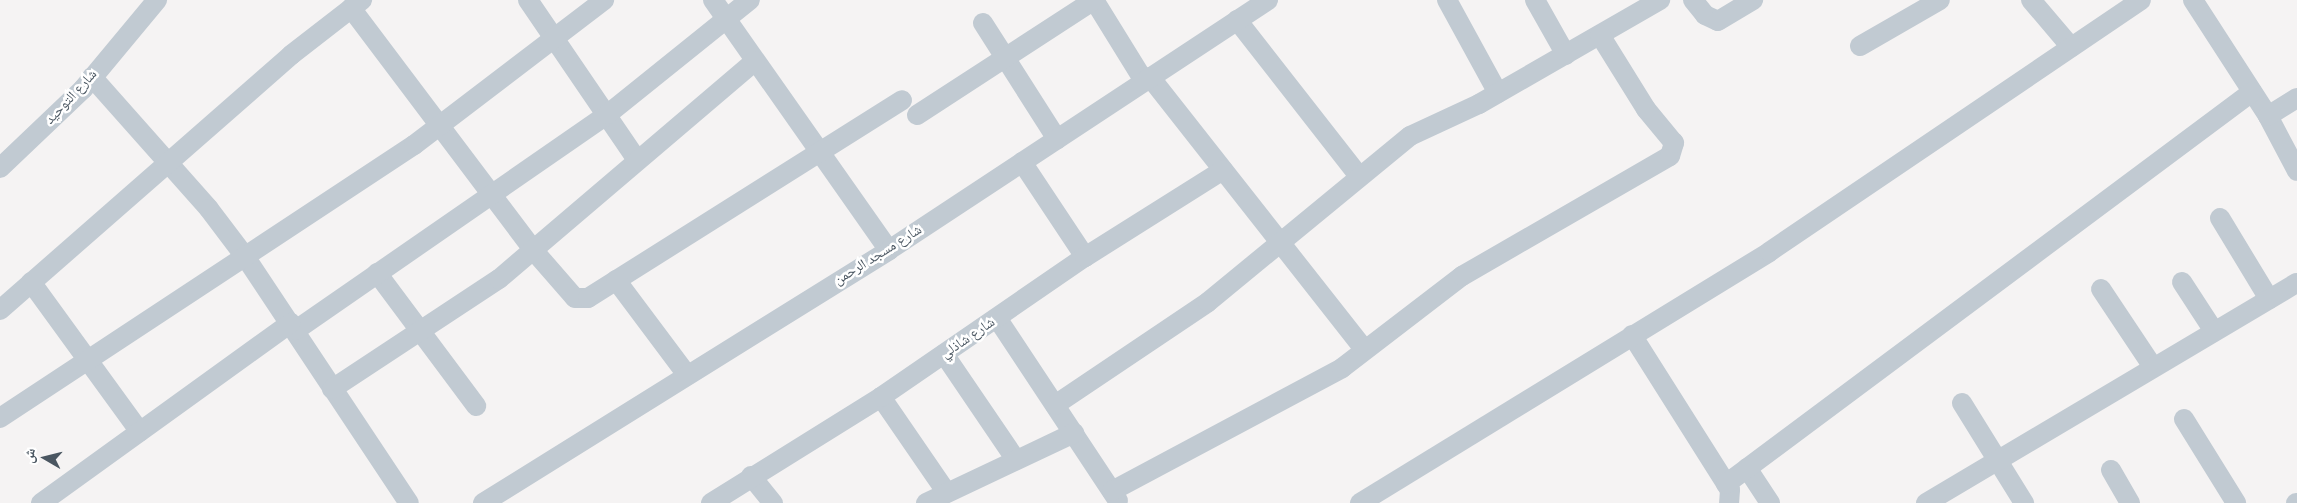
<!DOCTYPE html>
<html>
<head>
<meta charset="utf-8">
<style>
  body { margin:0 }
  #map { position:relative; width:2297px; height:503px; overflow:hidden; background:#f5f3f3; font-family:"Varela Round","Noto Naskh Arabic",sans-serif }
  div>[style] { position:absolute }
  .minor>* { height:20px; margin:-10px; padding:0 10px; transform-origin:10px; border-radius:10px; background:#c1cad2 }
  span { translate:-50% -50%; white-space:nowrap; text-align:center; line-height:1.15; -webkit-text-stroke:5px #fff; paint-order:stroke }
  .street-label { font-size:14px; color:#4a5661 }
  .north { position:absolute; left:20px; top:433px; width:50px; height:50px; -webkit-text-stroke:4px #fff; paint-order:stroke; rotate:278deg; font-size:14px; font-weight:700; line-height:20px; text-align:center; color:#4a5661 }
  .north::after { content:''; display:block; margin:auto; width:18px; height:22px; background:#4a5661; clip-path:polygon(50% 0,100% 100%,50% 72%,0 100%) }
</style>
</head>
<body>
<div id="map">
  <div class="minor">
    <i style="left:528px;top:0;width:194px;rotate:55.7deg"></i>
    <i style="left:713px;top:0;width:306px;rotate:54.9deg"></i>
    <i style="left:1094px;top:0;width:95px;rotate:58.3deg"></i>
    <i style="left:1447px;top:0;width:106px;rotate:61.3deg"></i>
    <i style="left:1535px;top:0;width:63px;rotate:60.6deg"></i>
    <i style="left:1693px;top:0;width:19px;rotate:51deg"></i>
    <i style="left:1705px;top:15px;width:14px;rotate:25deg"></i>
    <i style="left:1718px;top:21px;width:41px;rotate:-31deg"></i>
    <i style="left:2031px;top:0;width:62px;rotate:49.6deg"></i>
    <i style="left:2193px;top:0;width:138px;rotate:57.1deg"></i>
    <i style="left:2268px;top:116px;width:62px;rotate:62.2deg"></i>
    <i style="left:351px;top:8px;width:304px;rotate:53deg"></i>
    <i style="left:534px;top:251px;width:62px;rotate:48.9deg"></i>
    <i style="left:575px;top:298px;width:13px"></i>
    <i style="left:588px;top:298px;width:371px;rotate:-32.2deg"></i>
    <i style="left:1237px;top:20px;width:198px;rotate:52deg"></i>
    <i style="left:983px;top:23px;width:138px;rotate:57.5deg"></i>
    <i style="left:1860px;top:46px;width:92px;rotate:-29.9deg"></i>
    <i style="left:92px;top:77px;width:176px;rotate:48.4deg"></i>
    <i style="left:209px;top:209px;width:61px;rotate:52.9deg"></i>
    <i style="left:246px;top:258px;width:294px;rotate:56.4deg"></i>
    <i style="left:1150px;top:77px;width:347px;rotate:51.8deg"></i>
    <i style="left:917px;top:115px;width:211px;rotate:-33deg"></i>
    <i style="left:2268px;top:116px;width:34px;rotate:-32deg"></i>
    <i style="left:1022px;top:162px;width:114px;rotate:56.4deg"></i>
    <i style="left:0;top:168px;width:115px;rotate:-43.6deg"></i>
    <i style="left:83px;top:89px;width:116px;rotate:-50.3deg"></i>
    <i style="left:2220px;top:218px;width:95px;rotate:58.8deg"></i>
    <i style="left:377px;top:273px;width:166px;rotate:53.3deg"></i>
    <i style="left:616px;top:280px;width:119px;rotate:53.2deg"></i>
    <i style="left:31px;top:282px;width:185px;rotate:54deg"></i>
    <i style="left:2182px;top:282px;width:59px;rotate:56.9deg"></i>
    <i style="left:2101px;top:289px;width:94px;rotate:56.3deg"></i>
    <i style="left:0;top:310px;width:387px;rotate:-41.2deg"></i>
    <i style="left:291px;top:55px;width:90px;rotate:-37.8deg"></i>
    <i style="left:997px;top:318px;width:219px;rotate:56.5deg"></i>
    <i style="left:296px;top:330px;width:379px;rotate:-34.7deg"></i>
    <i style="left:608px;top:114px;width:182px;rotate:-38.8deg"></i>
    <i style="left:1632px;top:335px;width:183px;rotate:57.7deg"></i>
    <i style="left:1730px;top:490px;width:13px;rotate:94deg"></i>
    <i style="left:944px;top:354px;width:128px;rotate:55.8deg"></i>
    <i style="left:332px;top:389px;width:200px;rotate:-33.4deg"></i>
    <i style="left:499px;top:279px;width:336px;rotate:-40.4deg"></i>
    <i style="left:881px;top:397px;width:116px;rotate:55.5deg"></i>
    <i style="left:1962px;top:403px;width:118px;rotate:58.2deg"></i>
    <i style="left:1055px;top:405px;width:184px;rotate:-33.9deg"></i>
    <i style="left:1208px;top:302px;width:261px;rotate:-39.4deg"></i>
    <i style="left:1410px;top:136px;width:76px;rotate:-24.9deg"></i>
    <i style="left:1479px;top:104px;width:209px;rotate:-29.9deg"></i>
    <i style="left:0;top:418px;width:496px;rotate:-33.4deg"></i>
    <i style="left:414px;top:145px;width:239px;rotate:-37.3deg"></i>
    <i style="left:2184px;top:419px;width:99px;rotate:58.2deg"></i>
    <i style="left:1747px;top:468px;width:42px;rotate:56.7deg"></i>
    <i style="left:2111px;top:470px;width:38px;rotate:60deg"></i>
    <i style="left:751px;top:476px;width:35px;rotate:51deg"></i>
    <i style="left:1726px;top:484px;width:656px;rotate:-36.7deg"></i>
    <i style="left:1112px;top:491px;width:261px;rotate:-28.1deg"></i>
    <i style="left:1342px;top:368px;width:151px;rotate:-37.5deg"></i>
    <i style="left:1462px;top:276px;width:240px;rotate:-30deg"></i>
    <i style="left:1670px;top:156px;width:14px;rotate:-73deg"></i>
    <i style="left:1674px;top:143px;width:44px;rotate:-129.5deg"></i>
    <i style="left:1646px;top:109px;width:87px;rotate:-121.9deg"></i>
    <i style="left:41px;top:503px;width:308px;rotate:-35.8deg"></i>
    <i style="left:483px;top:503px;width:478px;rotate:-31.9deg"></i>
    <i style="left:889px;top:250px;width:454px;rotate:-33.4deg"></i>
    <i style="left:711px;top:503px;width:200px;rotate:-31.9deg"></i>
    <i style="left:881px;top:397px;width:247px;rotate:-34.5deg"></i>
    <i style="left:1085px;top:257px;width:163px;rotate:-32.2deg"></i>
    <i style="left:926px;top:503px;width:164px;rotate:-25.3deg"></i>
    <i style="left:1360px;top:503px;width:480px;rotate:-31.5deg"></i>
    <i style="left:1769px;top:252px;width:449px;rotate:-34.1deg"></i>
    <i style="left:1926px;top:503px;width:431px;rotate:-30.7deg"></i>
    <i style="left:2296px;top:503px;width:1px"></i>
  </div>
  <div class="street-label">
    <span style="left:71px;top:97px;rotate:-47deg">شارع التوحيد</span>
    <span style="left:878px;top:255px;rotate:-32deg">شارع مسجد الرحمن</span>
    <span style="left:968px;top:338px;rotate:-34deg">شارع شاذلي</span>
  </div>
  <div class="north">ش</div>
</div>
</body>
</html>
